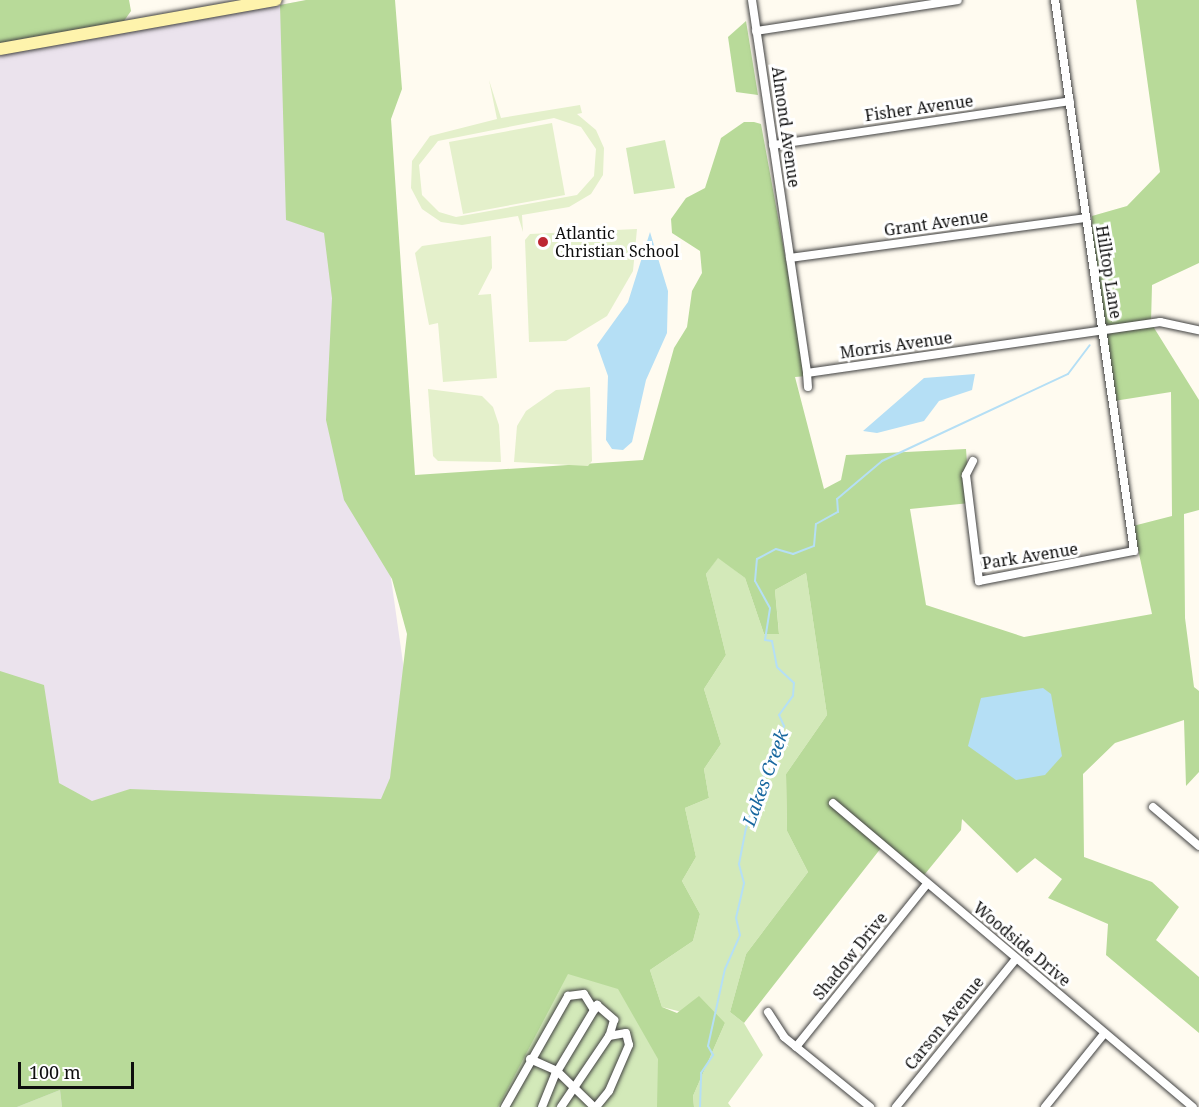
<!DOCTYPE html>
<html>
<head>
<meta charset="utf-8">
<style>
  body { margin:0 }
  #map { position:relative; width:1199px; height:1107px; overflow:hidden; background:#fffbf0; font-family:"Noto Serif",serif }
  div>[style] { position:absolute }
  .industrial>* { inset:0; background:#ebe3ed }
  .green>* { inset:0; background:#d3e9b9 }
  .forest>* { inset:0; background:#b8da99 }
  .pitch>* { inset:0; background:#e4f0cb }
  .water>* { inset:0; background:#b5dff5 }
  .stream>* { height:2px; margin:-1px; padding:0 1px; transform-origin:1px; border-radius:1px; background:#b5dff5 }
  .roads { filter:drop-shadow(0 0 2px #414141) drop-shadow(0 0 2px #414141) }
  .street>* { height:8px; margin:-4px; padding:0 4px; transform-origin:4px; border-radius:4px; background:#fff }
  .secondary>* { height:12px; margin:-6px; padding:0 6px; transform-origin:6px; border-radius:6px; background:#fef3ac }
  .dots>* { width:16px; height:16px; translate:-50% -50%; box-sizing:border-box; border:3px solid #fff; border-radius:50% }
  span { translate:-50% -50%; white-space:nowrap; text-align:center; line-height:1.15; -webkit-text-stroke:6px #fff; paint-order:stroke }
  .street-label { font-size:16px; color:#0e0e0e }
  .poi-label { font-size:16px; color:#0e0e0e }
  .left { translate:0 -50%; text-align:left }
  .water-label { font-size:18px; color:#18679f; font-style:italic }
  .scale { position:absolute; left:18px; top:1062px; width:116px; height:27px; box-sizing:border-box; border:3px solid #0e0e0e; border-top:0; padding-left:8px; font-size:18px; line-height:21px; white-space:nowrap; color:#0e0e0e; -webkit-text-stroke:4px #fff; paint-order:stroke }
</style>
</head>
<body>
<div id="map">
  <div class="industrial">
    <i style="clip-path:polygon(309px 0,463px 1086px,318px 1107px,0 1107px,0 50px)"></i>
  </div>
  <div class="green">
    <i style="clip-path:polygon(665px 140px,675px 188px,634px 194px,626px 148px)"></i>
    <i style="clip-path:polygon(718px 557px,745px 578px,764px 634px,779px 633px,775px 590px,806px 573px,827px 715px,786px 774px,787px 831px,808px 872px,746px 954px,730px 1012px,744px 1023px,763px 1055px,728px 1103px,731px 1107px,694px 1107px,693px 1096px,725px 1023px,662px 1007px,650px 970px,693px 941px,700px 914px,682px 881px,696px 857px,685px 808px,709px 798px,704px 769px,721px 744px,704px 689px,726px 655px,706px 574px)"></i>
    <i style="clip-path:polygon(552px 964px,637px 991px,665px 1044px,666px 1107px,480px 1107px)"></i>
    <i style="clip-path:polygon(60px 1090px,62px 1107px,17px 1107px)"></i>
  </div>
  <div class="forest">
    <i style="clip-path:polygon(0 0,129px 0,131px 11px,124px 21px,0 43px)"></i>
    <i style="clip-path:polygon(306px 0,395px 0,402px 89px,391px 119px,415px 475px,643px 460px,674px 348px,687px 327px,692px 291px,702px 273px,700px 251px,672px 233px,671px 219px,686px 198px,705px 188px,721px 138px,744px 122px,754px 122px,761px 124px,807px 376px,795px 377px,824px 489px,841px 480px,846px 455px,966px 449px,970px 503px,910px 509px,926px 605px,1024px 637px,1152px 614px,1133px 526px,1172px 516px,1171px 392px,1114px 401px,1093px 258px,1092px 216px,1127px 206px,1160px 172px,1136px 0,1199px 0,1199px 263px,1152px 285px,1151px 323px,1199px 400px,1199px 510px,1184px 514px,1185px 618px,1194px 687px,1199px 691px,1199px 772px,1186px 786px,1184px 720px,1115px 743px,1083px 774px,1084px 857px,1152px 882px,1179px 907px,1156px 940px,1199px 977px,1199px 1033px,1106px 955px,1108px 924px,1048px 898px,1062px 879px,1035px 858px,1017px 873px,962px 819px,961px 830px,920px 880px,881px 848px,744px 1023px,730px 1012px,746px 954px,808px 872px,787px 831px,786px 774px,827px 715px,806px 573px,775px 590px,779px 634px,764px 634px,745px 578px,718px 558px,706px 574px,726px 655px,704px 689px,721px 744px,704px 769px,709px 798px,685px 808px,696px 857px,682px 881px,700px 914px,693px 941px,650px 970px,662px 1007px,677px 1013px,699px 996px,725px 1023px,693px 1096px,694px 1107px,657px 1107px,658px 1059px,618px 989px,568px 974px,498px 1107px,62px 1107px,60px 1090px,17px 1107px,0 1107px,0 671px,44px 685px,59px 783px,92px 801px,130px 789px,381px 799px,390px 778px,407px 634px,392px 579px,344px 500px,326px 420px,332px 298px,324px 233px,286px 220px,280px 5px)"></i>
    <i style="clip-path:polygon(746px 21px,758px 95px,736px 92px,728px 37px)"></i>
  </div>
  <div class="pitch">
    <i style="clip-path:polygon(evenodd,489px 80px,501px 118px,580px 105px,582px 113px,577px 114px,596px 130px,604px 148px,603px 175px,591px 194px,569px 207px,522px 215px,523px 232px,518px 216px,462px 225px,441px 222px,422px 209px,411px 188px,412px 161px,430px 136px,497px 119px,489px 80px,554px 118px,581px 127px,596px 149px,594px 176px,577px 195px,456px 217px,439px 212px,422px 195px,419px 165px,438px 141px,554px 118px)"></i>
    <i style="clip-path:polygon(552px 123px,565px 195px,463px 214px,449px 142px)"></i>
    <i style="clip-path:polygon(637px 229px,633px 271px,607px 316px,566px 341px,529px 342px,525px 240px,530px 234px)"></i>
    <i style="clip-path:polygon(491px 236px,492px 268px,478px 295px,491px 294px,497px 378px,443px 382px,438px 323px,429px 325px,415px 253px,422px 246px)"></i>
    <i style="clip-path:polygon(590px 387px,592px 461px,588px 466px,514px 462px,517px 426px,526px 411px,556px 390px)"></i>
    <i style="clip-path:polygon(428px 389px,482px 396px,493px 407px,499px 425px,501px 462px,438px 461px,433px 456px)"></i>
  </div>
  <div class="water">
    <i style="clip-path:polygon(650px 232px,668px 291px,667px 333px,646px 380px,632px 442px,623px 450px,612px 449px,606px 440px,608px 376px,597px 345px,628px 302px)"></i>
    <i style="clip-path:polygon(975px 374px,972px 390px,939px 401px,924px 421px,877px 433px,863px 431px,924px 378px)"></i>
    <i style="clip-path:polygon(1043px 688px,1051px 694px,1062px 756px,1045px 775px,1016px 780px,968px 746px,981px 698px)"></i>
  </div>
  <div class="stream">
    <i style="left:700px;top:1107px;width:34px;rotate:-88deg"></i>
    <i style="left:701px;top:1073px;width:22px;rotate:-56deg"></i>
    <i style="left:713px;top:1055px;width:10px;rotate:-119deg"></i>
    <i style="left:708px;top:1046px;width:79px;rotate:-77.6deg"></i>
    <i style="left:725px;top:969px;width:37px;rotate:-66deg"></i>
    <i style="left:740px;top:935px;width:17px;rotate:-103deg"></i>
    <i style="left:736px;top:918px;width:36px;rotate:-77deg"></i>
    <i style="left:744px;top:883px;width:20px;rotate:-105deg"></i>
    <i style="left:739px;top:864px;width:36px;rotate:-79deg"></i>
    <i style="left:746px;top:829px;width:27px;rotate:-75deg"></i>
    <i style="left:753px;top:803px;width:8px;rotate:-23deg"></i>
    <i style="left:760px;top:800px;width:39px;rotate:-81deg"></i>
    <i style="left:766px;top:761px;width:10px;rotate:-37deg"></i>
    <i style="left:774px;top:755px;width:31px;rotate:-71deg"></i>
    <i style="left:784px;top:726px;width:12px;rotate:-114deg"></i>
    <i style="left:779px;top:715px;width:24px;rotate:-54deg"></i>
    <i style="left:793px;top:696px;width:13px;rotate:-86deg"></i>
    <i style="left:794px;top:683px;width:23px;rotate:-137deg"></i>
    <i style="left:777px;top:667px;width:26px;rotate:-101deg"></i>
    <i style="left:772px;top:641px;width:7px;rotate:-172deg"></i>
    <i style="left:765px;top:640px;width:32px;rotate:-81deg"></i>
    <i style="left:770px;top:608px;width:31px;rotate:-119deg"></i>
    <i style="left:755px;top:581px;width:22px;rotate:-85deg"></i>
    <i style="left:757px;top:559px;width:21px;rotate:-28deg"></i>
    <i style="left:776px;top:549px;width:18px;rotate:16deg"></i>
    <i style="left:793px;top:554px;width:22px;rotate:-21deg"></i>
    <i style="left:814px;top:546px;width:22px;rotate:-85deg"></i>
    <i style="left:816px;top:524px;width:25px;rotate:-29deg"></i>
    <i style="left:838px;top:512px;width:13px;rotate:-94deg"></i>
    <i style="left:837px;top:499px;width:59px;rotate:-40.2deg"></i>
    <i style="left:882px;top:461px;width:205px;rotate:-25.1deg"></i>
    <i style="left:1068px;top:374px;width:36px;rotate:-53deg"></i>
  </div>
  <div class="roads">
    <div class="street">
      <i style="left:752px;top:0;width:377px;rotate:81.6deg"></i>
      <i style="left:807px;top:373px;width:357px;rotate:-8.2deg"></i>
      <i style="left:1160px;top:322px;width:40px;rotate:12deg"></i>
      <i style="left:756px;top:31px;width:204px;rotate:-8.7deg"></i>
      <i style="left:773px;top:145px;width:300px;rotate:-8.4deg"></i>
      <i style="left:790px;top:258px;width:299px;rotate:-7.7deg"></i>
      <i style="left:807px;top:373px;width:14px;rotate:86deg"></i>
      <i style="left:973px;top:461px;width:16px;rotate:117deg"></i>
      <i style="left:966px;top:475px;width:107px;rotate:83deg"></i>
      <i style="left:979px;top:581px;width:158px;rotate:-11deg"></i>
      <i style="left:1134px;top:551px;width:557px;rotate:-98.16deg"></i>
      <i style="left:833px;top:803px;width:471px;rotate:40.2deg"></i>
      <i style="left:1153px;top:807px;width:60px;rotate:40.3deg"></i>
      <i style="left:768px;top:1012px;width:30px;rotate:57deg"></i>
      <i style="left:784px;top:1037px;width:111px;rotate:39.1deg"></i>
      <i style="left:796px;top:1047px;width:209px;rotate:-51.2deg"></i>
      <i style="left:530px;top:1059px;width:30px;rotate:24deg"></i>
      <i style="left:557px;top:1071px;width:52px;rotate:44.2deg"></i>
      <i style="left:505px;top:1107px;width:128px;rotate:-60.4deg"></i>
      <i style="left:568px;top:996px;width:16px;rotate:-7deg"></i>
      <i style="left:584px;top:994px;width:19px;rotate:58deg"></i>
      <i style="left:542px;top:1107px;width:35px;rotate:-68deg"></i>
      <i style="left:555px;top:1075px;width:82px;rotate:-59deg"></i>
      <i style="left:597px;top:1005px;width:23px;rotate:41deg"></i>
      <i style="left:614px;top:1020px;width:15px;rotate:106deg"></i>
      <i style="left:561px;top:1107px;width:86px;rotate:-55.9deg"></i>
      <i style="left:609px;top:1036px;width:17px;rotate:-10deg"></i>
      <i style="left:626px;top:1033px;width:12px;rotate:76deg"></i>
      <i style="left:629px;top:1045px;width:50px;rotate:113.5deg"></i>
      <i style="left:609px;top:1091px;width:21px;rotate:129deg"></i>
      <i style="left:896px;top:1107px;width:191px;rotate:-51deg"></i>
      <i style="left:1045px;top:1107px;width:94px;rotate:-51.1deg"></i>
    </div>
    <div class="secondary">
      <i style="left:0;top:49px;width:280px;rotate:-10.1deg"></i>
    </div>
  </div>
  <div class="dots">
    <i style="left:543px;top:242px;background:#bd2732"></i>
  </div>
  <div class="street-label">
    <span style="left:919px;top:108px;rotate:-8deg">Fisher Avenue</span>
    <span style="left:786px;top:127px;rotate:82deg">Almond Avenue</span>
    <span style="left:936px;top:223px;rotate:-8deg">Grant Avenue</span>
    <span style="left:1109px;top:272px;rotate:81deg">Hilltop Lane</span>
    <span style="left:896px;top:345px;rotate:-8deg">Morris Avenue</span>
    <span style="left:1030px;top:556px;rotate:-9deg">Park Avenue</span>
    <span style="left:1022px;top:944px;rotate:40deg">Woodside Drive</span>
    <span style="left:850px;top:956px;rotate:-51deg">Shadow Drive</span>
    <span style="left:944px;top:1023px;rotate:-51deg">Carson Avenue</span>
  </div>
  <div class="poi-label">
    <span class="left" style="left:555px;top:242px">Atlantic<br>Christian School</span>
  </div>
  <div class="water-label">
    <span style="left:765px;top:778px;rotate:-70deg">Lakes Creek</span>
  </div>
  <div class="scale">100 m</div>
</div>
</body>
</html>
